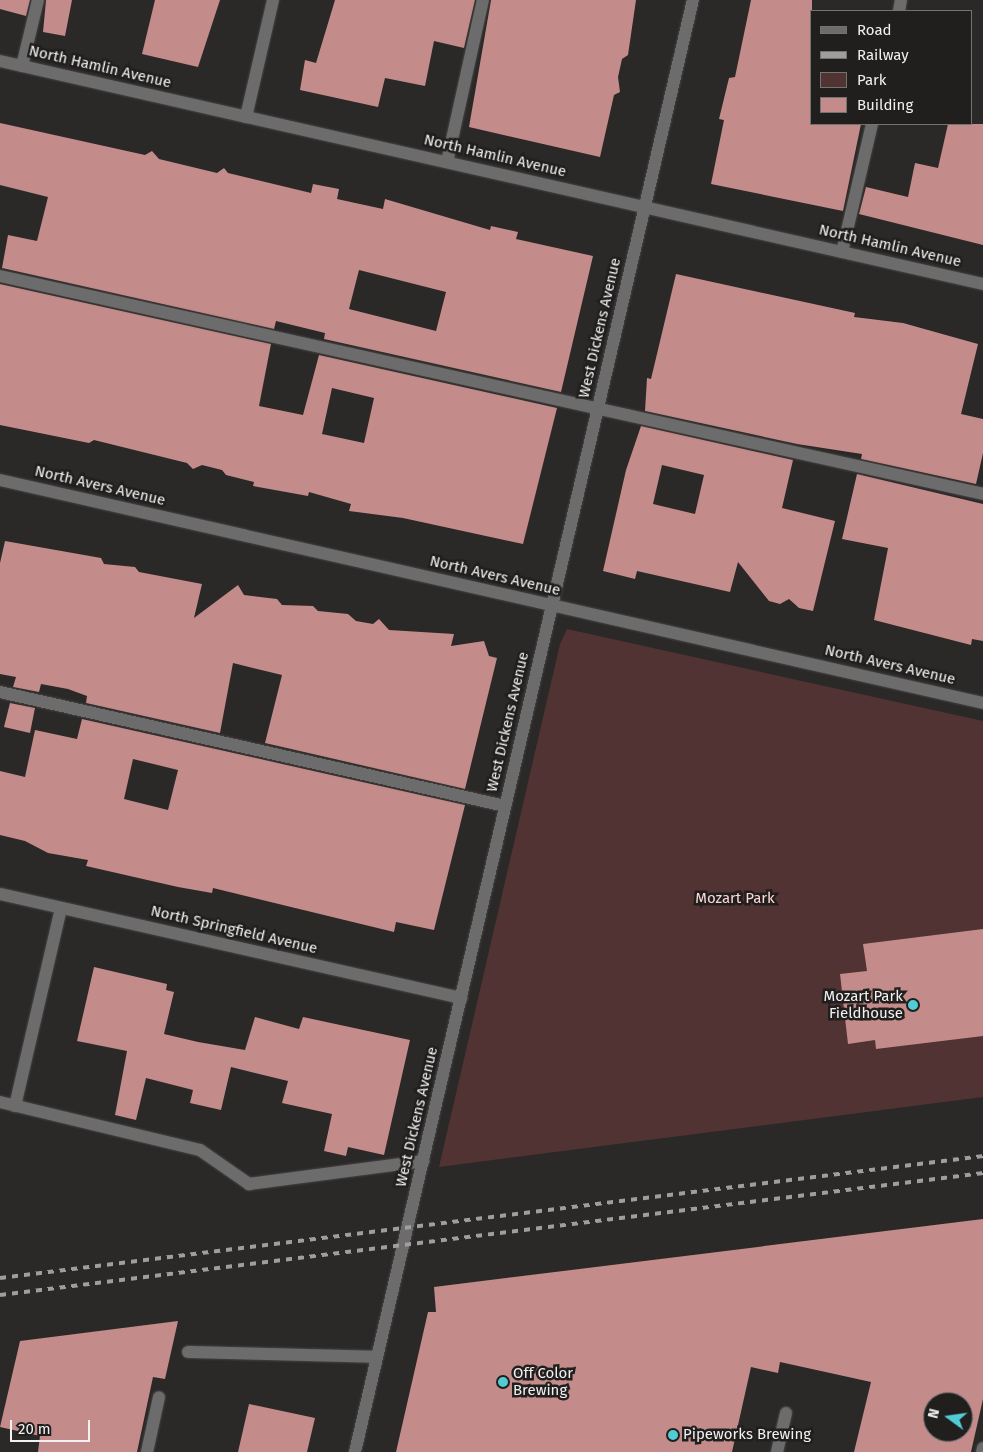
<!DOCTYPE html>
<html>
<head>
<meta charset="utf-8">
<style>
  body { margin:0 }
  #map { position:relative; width:983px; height:1452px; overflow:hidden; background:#2b2828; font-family:"Fira Sans",sans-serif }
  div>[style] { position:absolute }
  .green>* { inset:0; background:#503332 }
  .building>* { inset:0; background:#c38c8a }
  .roads { filter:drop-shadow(0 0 1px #474444) drop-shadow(0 0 1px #474444) }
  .minor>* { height:12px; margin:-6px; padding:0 6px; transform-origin:6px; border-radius:6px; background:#6d6c6c }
  .rail>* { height:4px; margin-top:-2px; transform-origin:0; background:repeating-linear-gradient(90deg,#a09d9d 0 6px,transparent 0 12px) }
  .dots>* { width:14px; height:14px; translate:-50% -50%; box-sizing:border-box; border:2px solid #211e1e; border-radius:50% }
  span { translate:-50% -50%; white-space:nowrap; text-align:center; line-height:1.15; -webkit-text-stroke:5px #211e1e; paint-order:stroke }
  .street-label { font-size:15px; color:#f2f0f0 }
  .park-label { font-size:15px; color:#fbd8d6 }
  .poi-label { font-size:15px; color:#f2f0f0 }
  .right { translate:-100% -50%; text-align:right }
  .left { translate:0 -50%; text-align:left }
  .legend { position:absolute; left:810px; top:10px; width:162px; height:115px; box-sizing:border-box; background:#211e1e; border:1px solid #757272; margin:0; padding:6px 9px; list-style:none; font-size:15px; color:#f2f0f0 }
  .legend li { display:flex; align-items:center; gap:10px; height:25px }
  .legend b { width:25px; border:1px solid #757272 }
  .north { position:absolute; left:923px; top:1392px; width:50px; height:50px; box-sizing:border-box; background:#211e1e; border:1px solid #757272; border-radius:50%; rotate:284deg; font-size:14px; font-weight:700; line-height:20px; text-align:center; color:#f2f0f0 }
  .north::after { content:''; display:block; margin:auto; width:18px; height:22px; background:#51ccd5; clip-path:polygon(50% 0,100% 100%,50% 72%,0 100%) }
  .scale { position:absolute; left:10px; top:1420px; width:80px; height:22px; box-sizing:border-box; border:2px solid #f2f0f0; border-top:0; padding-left:6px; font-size:15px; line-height:18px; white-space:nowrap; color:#f2f0f0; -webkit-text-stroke:4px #211e1e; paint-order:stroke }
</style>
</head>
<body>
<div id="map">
  <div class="green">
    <i style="clip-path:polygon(567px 629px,983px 721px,983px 1097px,439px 1167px,560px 644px)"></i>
  </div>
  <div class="building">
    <i style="clip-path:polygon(0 0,30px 0,26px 16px,0 9px)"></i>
    <i style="clip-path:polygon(46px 0,72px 0,65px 36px,43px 32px)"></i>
    <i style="clip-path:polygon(155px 0,220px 0,198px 67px,142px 54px)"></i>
    <i style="clip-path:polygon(335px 0,475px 0,464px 48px,434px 41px,425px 86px,385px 78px,378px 107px,300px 90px,305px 60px,316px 63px)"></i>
    <i style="clip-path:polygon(491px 0,636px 0,628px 55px,622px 59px,618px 77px,620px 92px,614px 95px,600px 157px,469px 127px)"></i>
    <i style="clip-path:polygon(751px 0,812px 0,812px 124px,861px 124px,843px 211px,711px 184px,724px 120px,719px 119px,729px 78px,735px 77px)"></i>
    <i style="clip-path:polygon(evenodd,0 123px,145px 155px,152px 151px,159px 159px,217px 173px,224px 168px,228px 173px,311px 193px,313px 184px,339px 189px,337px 199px,383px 209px,385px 199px,490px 230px,491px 226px,518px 232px,516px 239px,593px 256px,561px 392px,324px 339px,325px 333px,276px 321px,274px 329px,2px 268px,8px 235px,37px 241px,48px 197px,0 185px,0 123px,359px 270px,446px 292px,436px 331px,349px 309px,359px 270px)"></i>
    <i style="clip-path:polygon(948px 124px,983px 124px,983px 245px,859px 214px,866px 187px,908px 197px,915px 163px,938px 168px)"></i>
    <i style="clip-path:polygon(676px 274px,855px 313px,854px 317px,903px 323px,978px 344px,961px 414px,983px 419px,983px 453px,976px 484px,861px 459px,862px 454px,797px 444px,645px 411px,647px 378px,651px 379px)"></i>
    <i style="clip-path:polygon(evenodd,0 284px,271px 344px,259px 406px,303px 415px,319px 355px,557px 408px,523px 544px,403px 518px,349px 511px,351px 504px,309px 492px,308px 496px,253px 486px,254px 482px,226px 475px,222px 470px,202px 465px,193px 469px,187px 463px,94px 440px,89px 443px,0 425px,0 284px,332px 388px,374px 398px,364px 443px,322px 434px,332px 388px)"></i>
    <i style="clip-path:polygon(evenodd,641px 426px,793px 460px,782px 508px,835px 521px,813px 611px,799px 608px,789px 599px,780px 604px,769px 601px,738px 562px,730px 592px,637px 571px,635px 579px,603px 571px,626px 470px,641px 426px,662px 465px,704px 475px,695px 514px,653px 504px,662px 465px)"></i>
    <i style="clip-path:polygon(857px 474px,983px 504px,983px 641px,972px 639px,971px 645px,874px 620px,888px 548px,842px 539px)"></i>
    <i style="clip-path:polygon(5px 541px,101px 558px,104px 564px,135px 567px,139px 572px,202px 584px,194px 618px,238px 585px,244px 595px,277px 599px,282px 605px,313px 606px,318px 611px,348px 614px,356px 621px,373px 624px,379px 619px,389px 630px,454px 634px,451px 646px,484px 641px,489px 656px,497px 658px,465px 789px,265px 743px,282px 675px,233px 663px,220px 733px,86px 703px,87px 696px,68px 689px,41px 684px,39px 692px,13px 687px,16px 677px,0 674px,0 563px)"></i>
    <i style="clip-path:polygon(10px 703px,35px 708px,30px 733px,4px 727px)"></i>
    <i style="clip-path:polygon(evenodd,82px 719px,465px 805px,434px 930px,396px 922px,394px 932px,213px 888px,212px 893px,178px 887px,86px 866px,88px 860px,48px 853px,25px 841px,0 835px,0 771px,25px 777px,35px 730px,77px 739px,82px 719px,133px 759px,178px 770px,168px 810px,124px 799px,133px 759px)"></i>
    <i style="clip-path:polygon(983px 929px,983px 1036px,876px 1049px,875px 1040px,848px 1044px,840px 974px,867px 971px,863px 944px)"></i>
    <i style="clip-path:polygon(94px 967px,167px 984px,166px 990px,174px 992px,164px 1034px,198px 1042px,245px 1050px,255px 1017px,299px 1029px,303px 1017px,410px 1040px,384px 1155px,348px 1147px,346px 1156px,324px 1151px,332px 1114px,282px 1103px,288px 1081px,231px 1067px,221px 1110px,190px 1103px,193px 1090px,146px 1078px,136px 1120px,115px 1115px,127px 1051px,77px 1041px)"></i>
    <i style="clip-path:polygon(evenodd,983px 1219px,983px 1399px,971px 1452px,854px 1452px,871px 1382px,780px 1362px,778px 1373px,751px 1367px,732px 1452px,396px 1452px,428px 1312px,436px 1312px,434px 1287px,983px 1219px,933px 1402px,963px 1402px,963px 1432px,933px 1432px,933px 1402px)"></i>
    <i style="clip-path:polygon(178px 1321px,165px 1379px,153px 1377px,137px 1452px,38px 1452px,40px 1436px,0 1427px,20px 1341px)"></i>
    <i style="clip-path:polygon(249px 1404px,315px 1418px,307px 1452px,238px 1452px)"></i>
  </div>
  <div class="roads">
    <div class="minor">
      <i style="left:899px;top:11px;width:11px;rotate:-80deg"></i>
      <i style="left:0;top:61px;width:1008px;rotate:12.78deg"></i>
      <i style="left:22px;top:66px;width:68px;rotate:-76.4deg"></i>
      <i style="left:246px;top:117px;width:120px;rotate:-77deg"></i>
      <i style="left:447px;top:162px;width:166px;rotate:-77.5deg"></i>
      <i style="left:842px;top:252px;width:131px;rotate:-76.8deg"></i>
      <i style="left:0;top:276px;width:1007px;rotate:12.5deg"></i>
      <i style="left:0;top:480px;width:1008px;rotate:12.78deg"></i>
      <i style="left:0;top:692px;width:518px;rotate:12.72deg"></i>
      <i style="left:0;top:894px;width:473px;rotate:12.7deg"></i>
      <i style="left:0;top:1102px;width:206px;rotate:13.5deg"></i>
      <i style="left:200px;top:1150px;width:60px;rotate:34.8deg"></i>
      <i style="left:249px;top:1184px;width:176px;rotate:-7.5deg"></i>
      <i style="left:15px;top:1106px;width:203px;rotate:-76.9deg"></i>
      <i style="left:188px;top:1352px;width:189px;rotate:1.5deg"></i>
      <i style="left:147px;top:1452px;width:56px;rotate:-77.7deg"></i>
      <i style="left:355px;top:1452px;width:1491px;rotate:-76.9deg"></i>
      <i style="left:777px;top:1452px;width:40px;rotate:-77deg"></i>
      <i style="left:982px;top:1452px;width:4px;rotate:-76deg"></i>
    </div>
  </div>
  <div class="rail">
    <i style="left:0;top:1278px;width:991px;rotate:-7.07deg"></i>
    <i style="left:0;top:1295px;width:991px;rotate:-7.07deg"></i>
  </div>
  <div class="dots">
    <i style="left:913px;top:1005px;background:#51ccd5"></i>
    <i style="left:503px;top:1382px;background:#51ccd5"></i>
    <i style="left:673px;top:1435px;background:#51ccd5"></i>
  </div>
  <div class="street-label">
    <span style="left:100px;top:67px;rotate:13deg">North Hamlin Avenue</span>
    <span style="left:495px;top:156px;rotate:13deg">North Hamlin Avenue</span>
    <span style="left:890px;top:246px;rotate:13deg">North Hamlin Avenue</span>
    <span style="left:600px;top:328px;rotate:-77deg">West Dickens Avenue</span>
    <span style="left:100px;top:486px;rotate:13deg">North Avers Avenue</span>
    <span style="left:495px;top:576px;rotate:13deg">North Avers Avenue</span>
    <span style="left:890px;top:665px;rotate:13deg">North Avers Avenue</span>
    <span style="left:508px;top:722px;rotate:-77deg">West Dickens Avenue</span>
    <span style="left:234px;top:930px;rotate:13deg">North Springfield Avenue</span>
    <span style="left:417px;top:1117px;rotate:-77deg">West Dickens Avenue</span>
  </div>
  <div class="park-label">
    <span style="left:735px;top:899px">Mozart Park</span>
  </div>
  <div class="poi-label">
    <span class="right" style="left:903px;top:1005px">Mozart Park<br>Fieldhouse</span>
    <span class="left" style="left:513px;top:1382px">Off Color<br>Brewing</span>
    <span class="left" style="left:683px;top:1435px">Pipeworks Brewing</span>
  </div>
  <ul class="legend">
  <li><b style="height:6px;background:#6d6c6c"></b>Road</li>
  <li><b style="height:6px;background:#a09d9d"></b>Railway</li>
  <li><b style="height:14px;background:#503332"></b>Park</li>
  <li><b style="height:14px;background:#c38c8a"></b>Building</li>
  </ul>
  <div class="north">N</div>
  <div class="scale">20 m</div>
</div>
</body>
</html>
